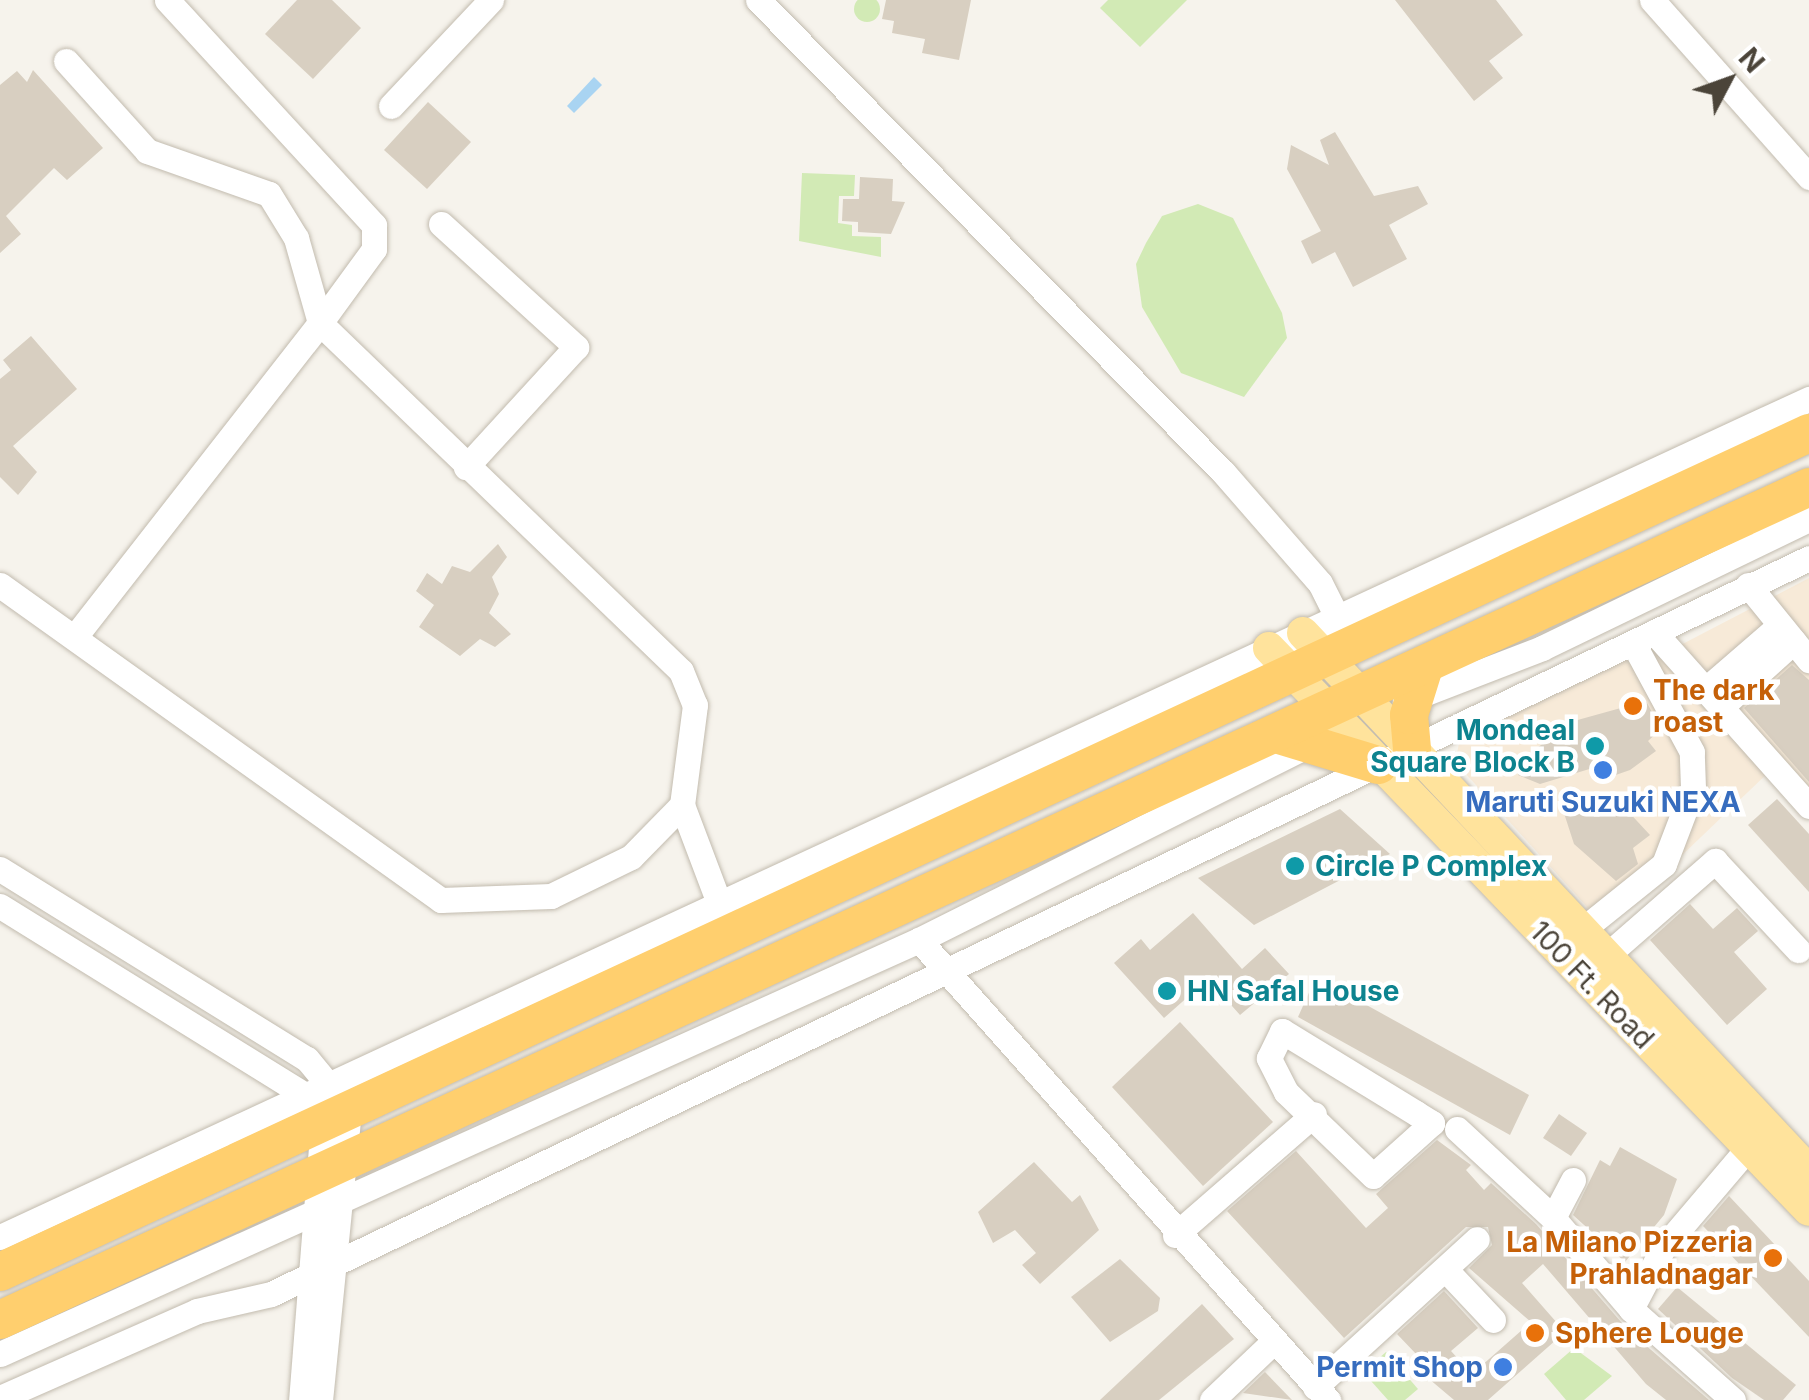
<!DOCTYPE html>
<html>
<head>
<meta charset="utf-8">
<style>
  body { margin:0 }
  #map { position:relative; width:1809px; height:1400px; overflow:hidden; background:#f6f3ec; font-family:Inter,sans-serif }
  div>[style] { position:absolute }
  .commercial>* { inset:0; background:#f7ead8 }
  .green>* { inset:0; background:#d2eab5 }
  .round { border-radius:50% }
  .water>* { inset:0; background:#a9d4f2 }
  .building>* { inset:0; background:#d8cfc1 }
  .roads { filter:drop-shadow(0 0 2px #c2bbae) drop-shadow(0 0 2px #c2bbae) }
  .minor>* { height:25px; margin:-12.5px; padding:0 12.5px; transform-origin:12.5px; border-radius:12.5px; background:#fff }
  .major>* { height:32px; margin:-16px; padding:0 16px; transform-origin:16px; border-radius:16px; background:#ffe39c }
  .highway>* { height:38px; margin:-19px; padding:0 19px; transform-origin:19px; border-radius:19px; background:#ffcf6e }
  .dots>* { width:28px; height:28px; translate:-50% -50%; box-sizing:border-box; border:5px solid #fff; border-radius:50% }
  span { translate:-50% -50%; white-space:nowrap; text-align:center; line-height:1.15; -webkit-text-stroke:9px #fff; paint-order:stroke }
  .food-label { font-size:28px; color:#c56008; font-weight:700 }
  .left { translate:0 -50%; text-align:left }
  .right { translate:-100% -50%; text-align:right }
  .culture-label { font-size:28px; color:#0d838f; font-weight:700 }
  .shop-label { font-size:28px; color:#366cbe; font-weight:700 }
  .street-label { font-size:28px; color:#4b4439 }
  .north { position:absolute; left:1679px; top:30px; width:100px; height:100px; -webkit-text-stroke:8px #fff; paint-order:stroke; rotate:49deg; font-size:28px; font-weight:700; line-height:40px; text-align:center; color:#4b4439 }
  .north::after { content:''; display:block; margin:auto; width:35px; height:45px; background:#4b4439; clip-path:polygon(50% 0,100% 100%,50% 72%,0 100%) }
</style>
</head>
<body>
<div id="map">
  <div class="commercial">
    <i style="clip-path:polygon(1809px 578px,1809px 799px,1671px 650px)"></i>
    <i style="clip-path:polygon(1654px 637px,1772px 769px,1606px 928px,1455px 762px,1462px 730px)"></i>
  </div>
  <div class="green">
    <i class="round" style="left:854px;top:-4px;width:26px;height:26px"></i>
    <i style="clip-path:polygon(1108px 0,1187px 0,1140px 47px,1100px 8px)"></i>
    <i style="clip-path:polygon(802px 173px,855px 175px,854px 196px,839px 196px,838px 223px,852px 225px,852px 236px,881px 237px,881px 257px,799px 241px)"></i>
    <i style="clip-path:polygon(1198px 204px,1233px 218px,1282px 313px,1287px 338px,1244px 397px,1181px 373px,1142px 307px,1136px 264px,1146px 243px,1162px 216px)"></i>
    <i style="clip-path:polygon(1574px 1348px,1612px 1376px,1584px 1400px,1566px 1400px,1544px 1374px)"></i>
    <i style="clip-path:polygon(1386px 1352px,1418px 1389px,1405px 1400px,1388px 1400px,1363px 1372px)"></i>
  </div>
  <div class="water">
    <i style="clip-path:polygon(594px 77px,602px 85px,574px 113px,567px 106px)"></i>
  </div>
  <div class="building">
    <i style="clip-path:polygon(297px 0,332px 0,361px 28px,313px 79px,265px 34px)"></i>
    <i style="clip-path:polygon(886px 0,971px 0,959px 60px,922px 53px,925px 39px,892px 33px,894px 21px,882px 19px)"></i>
    <i style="clip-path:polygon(1395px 0,1496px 0,1523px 35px,1489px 61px,1503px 78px,1474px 101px)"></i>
    <i style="clip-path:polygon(33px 70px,103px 148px,67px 180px,54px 168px,6px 216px,21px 234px,0 253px,0 85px,17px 71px,27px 82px)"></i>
    <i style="clip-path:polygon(428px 102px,471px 142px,427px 189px,384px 150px)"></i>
    <i style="clip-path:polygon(1335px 132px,1374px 196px,1418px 186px,1428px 204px,1389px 225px,1407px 259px,1353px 287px,1335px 252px,1312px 264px,1301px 241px,1321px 231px,1287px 169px,1291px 145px,1329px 165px,1320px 140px)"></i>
    <i style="clip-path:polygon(860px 177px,893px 179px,892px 201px,905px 202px,891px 234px,858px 232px,858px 222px,842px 221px,843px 199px,859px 199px)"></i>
    <i style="clip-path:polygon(31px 336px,77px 389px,13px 446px,37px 472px,18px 495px,0 477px,0 379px,11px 370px,3px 360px)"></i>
    <i style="clip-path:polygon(498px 544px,507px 557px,492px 577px,499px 594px,489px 613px,511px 634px,495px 647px,480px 639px,460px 656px,419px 627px,434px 605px,416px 591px,427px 573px,442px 584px,452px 566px,470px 572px)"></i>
    <i style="clip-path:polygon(1792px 665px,1809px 680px,1809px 782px,1744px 708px)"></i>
    <i style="clip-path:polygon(1646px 701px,1661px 729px,1648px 741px,1656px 751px,1630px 770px,1610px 777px,1596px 767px,1540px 784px,1518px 775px,1530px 753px,1574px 721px)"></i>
    <i style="clip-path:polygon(1611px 793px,1650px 835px,1633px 848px,1638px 864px,1616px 881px,1574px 844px,1562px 807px,1570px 798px,1595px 808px)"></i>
    <i style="clip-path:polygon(1777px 799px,1809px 834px,1809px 892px,1748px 825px)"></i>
    <i style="clip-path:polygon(1340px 809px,1390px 854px,1254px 925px,1198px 878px)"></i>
    <i style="clip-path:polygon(1690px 904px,1713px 929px,1737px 908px,1758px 931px,1734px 952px,1767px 989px,1727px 1025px,1650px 940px)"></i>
    <i style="clip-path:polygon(1193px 913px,1242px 969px,1265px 948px,1289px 974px,1240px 1015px,1208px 979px,1164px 1018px,1114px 963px,1141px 939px,1150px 950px)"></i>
    <i style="clip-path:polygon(1316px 977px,1529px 1095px,1510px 1135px,1298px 1017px)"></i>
    <i style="clip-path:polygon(1180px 1022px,1273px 1122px,1203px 1186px,1112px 1087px)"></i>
    <i style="clip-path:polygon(1559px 1114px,1587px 1133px,1571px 1156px,1543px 1138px)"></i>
    <i style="clip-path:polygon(1437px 1140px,1471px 1165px,1466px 1170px,1484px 1190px,1491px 1183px,1536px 1224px,1628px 1330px,1709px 1400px,1666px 1400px,1646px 1384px,1543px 1264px,1522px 1283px,1565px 1332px,1488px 1400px,1454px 1400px,1409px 1362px,1417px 1355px,1397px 1334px,1444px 1291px,1478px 1328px,1451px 1351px,1472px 1374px,1531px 1322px,1469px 1268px,1492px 1245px,1488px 1227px,1466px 1227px,1344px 1338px,1227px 1211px,1296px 1151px,1366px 1228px,1388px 1208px,1376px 1194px)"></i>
    <i style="clip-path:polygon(1620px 1147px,1677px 1179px,1664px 1215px,1625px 1262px,1573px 1215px,1600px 1160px,1610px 1166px)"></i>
    <i style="clip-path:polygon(1034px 1162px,1072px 1202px,1080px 1195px,1099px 1230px,1040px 1284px,1022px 1265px,1036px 1253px,1015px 1230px,993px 1243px,978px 1212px)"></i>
    <i style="clip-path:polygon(1729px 1196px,1809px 1281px,1809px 1337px,1703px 1226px)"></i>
    <i style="clip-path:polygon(1120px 1259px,1160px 1298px,1158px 1311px,1110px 1342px,1071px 1297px)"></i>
    <i style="clip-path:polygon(1677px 1287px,1796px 1385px,1783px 1400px,1764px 1400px,1732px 1378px,1658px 1309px)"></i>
    <i style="clip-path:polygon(1202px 1304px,1234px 1339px,1159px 1400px,1100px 1400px)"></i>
    <i style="clip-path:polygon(1265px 1372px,1292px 1400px,1243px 1393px)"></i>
  </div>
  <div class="roads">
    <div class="minor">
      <i style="left:167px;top:0;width:306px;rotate:47.4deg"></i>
      <i style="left:374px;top:225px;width:24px;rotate:90deg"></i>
      <i style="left:374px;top:249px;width:92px;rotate:126.1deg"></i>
      <i style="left:758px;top:0;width:663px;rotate:45.43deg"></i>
      <i style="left:1223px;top:472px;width:147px;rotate:48.9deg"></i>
      <i style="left:1320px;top:583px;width:56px;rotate:63.4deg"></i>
      <i style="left:1652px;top:0;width:237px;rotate:48.4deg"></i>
      <i style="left:66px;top:61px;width:121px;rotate:48deg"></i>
      <i style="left:147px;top:151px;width:129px;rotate:19.4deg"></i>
      <i style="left:269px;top:194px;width:52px;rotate:58.5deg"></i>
      <i style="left:296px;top:238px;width:88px;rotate:74.2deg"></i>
      <i style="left:391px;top:106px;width:146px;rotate:-46.7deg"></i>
      <i style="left:441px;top:224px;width:183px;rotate:42.3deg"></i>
      <i style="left:576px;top:347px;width:163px;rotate:132.5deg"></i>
      <i style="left:0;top:585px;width:542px;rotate:35.54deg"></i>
      <i style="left:441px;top:900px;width:110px;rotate:-2.1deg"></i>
      <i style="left:551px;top:896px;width:89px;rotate:-26deg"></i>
      <i style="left:631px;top:857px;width:73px;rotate:-45.6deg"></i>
      <i style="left:1748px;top:585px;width:97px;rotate:50.9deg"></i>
      <i style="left:1654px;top:632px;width:233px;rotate:48.3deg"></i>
      <i style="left:77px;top:634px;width:395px;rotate:-52deg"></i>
      <i style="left:320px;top:323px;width:501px;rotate:43.95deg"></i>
      <i style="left:681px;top:671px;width:37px;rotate:68deg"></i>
      <i style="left:695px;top:705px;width:101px;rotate:97.4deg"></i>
      <i style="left:682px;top:805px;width:105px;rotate:69.3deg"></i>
      <i style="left:719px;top:903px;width:17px;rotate:25deg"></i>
      <i style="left:1705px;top:690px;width:99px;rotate:-40.9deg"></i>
      <i style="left:1405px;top:701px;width:147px;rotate:-21.1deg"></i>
      <i style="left:1542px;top:648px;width:297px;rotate:-25.8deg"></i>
      <i style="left:1721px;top:707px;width:98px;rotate:-42.1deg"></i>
      <i style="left:0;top:869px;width:361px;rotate:31.8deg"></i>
      <i style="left:307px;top:1059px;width:66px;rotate:50.5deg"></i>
      <i style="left:349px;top:1110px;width:291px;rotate:95.7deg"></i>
      <i style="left:0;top:906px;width:361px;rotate:31.8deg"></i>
      <i style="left:307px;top:1096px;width:31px;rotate:58deg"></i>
      <i style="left:323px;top:1122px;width:279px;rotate:94.5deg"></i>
      <i style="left:1582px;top:930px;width:105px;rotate:-38.8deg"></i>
      <i style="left:1664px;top:864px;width:81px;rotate:-69.1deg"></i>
      <i style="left:1693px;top:788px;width:36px;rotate:-92deg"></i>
      <i style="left:1692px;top:752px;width:124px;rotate:-118.4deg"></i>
      <i style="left:919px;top:940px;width:616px;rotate:48.36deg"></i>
      <i style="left:1606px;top:956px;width:145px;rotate:-41.1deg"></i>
      <i style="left:1715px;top:861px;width:122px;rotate:47deg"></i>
      <i style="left:1282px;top:1031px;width:157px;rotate:31.5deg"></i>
      <i style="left:1416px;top:1113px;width:19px;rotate:32deg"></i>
      <i style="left:1432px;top:1123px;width:79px;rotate:138.1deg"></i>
      <i style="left:1373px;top:1176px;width:121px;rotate:-136deg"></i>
      <i style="left:1286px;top:1092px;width:38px;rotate:-117deg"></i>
      <i style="left:1269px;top:1058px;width:30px;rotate:-64deg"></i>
      <i style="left:1457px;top:1129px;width:131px;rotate:42.8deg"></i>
      <i style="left:1573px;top:1180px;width:43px;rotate:117.8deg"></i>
      <i style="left:1553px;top:1218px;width:120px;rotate:49.4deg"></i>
      <i style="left:1175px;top:1235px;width:184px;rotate:-41deg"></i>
      <i style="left:0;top:1237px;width:1994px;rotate:-24.86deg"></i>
      <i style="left:1445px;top:1269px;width:70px;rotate:46.7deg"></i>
      <i style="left:0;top:1354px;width:1008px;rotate:-24.25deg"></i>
      <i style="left:919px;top:940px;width:442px;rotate:-26.6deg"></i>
      <i style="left:1315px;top:1387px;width:219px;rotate:-42.4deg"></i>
      <i style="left:0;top:1398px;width:215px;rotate:-23.8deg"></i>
      <i style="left:197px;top:1311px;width:76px;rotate:-12.9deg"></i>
      <i style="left:271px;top:1294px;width:1705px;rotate:-25.57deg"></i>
      <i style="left:1212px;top:1400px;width:84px;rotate:-43.6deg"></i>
      <i style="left:1733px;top:1400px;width:137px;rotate:-138.3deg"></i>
      <i style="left:1631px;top:1309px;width:69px;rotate:-62.3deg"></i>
      <i style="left:1663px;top:1248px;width:133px;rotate:-49.6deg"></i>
    </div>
    <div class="major">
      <i style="left:1303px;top:633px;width:739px;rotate:46.76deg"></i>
      <i style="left:1269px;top:648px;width:779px;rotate:46.14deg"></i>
    </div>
    <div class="highway">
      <i style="left:1276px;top:734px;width:107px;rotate:16.9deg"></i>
      <i style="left:1412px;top:749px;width:34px;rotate:-95deg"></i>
      <i style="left:1409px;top:715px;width:53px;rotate:-72.6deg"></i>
      <i style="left:0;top:1272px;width:1994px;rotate:-24.88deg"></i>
      <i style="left:0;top:1320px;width:1992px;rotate:-24.72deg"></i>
    </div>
  </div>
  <div class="dots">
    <i style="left:1633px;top:706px;background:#e8710a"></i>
    <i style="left:1595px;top:746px;background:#0f9aa8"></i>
    <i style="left:1603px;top:770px;background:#3f7fe0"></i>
    <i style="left:1295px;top:866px;background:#0f9aa8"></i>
    <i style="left:1167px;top:991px;background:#0f9aa8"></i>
    <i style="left:1773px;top:1258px;background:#e8710a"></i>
    <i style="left:1535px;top:1333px;background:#e8710a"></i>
    <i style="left:1503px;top:1367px;background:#3f7fe0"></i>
  </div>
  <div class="food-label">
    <span class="left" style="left:1653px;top:706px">The dark<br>roast</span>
    <span class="right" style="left:1753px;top:1258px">La Milano Pizzeria<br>Prahladnagar</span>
    <span class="left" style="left:1555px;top:1333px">Sphere Louge</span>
  </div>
  <div class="culture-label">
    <span class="right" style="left:1575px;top:746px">Mondeal<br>Square Block B</span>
    <span class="left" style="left:1315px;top:866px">Circle P Complex</span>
    <span class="left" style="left:1187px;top:991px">HN Safal House</span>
  </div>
  <div class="shop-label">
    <span style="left:1603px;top:802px">Maruti Suzuki NEXA</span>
    <span class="right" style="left:1483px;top:1367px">Permit Shop</span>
  </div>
  <div class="street-label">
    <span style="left:1592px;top:985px;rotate:46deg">100 Ft. Road</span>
  </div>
  <div class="north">N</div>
</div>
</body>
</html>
